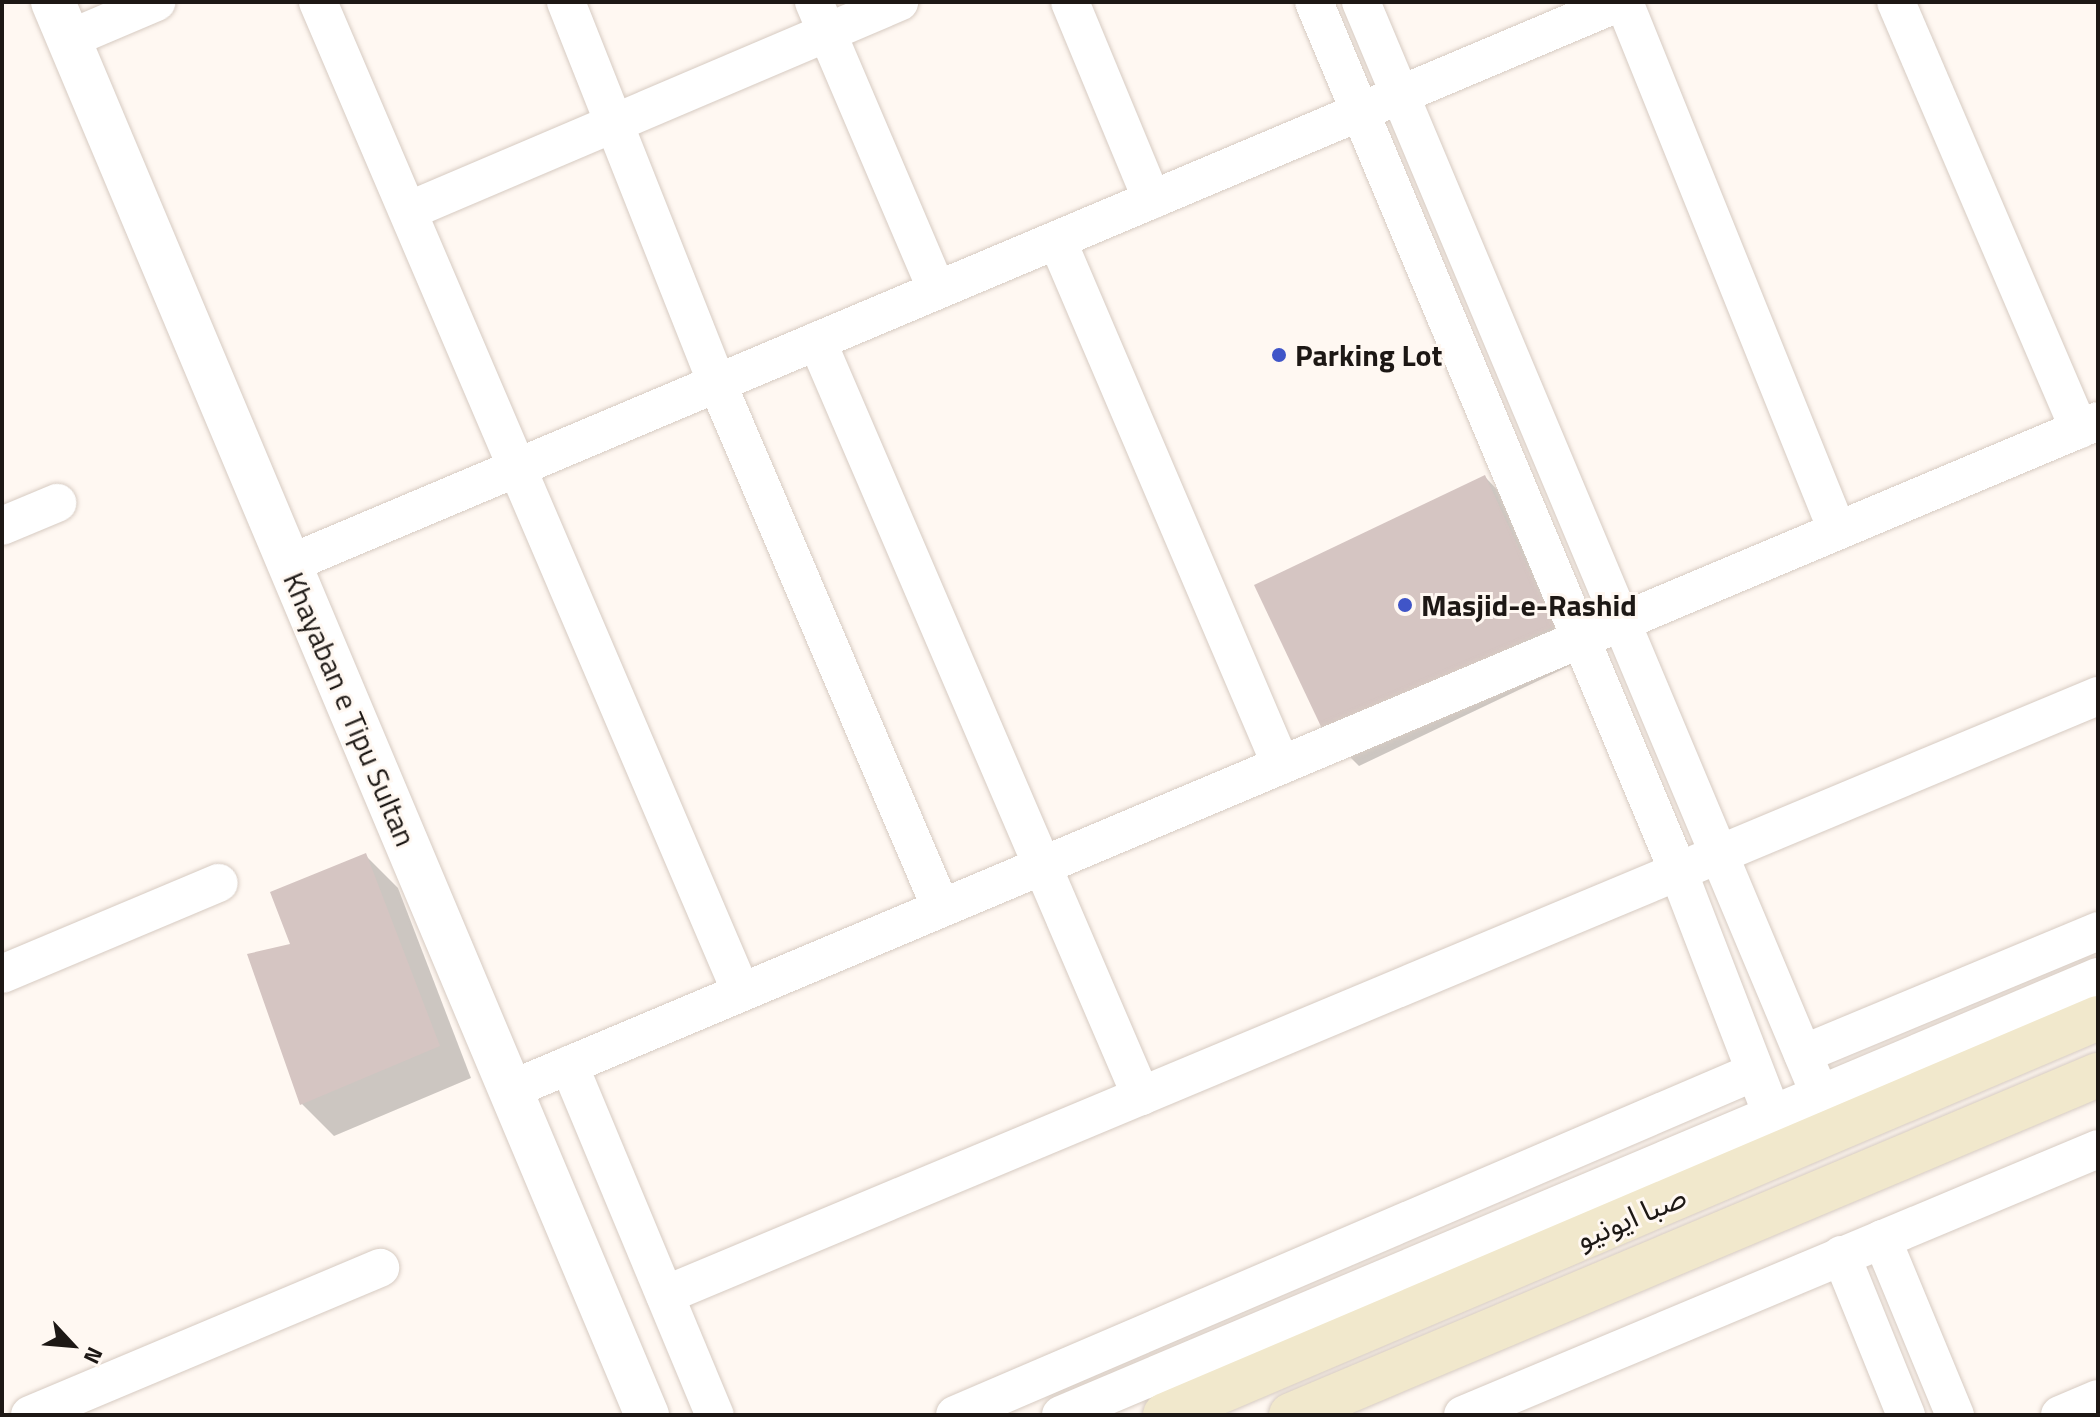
<!DOCTYPE html>
<html>
<head>
<meta charset="utf-8">
<style>
  body { margin:0 }
  #map { position:relative; width:2100px; height:1417px; overflow:hidden; background:#fff8f2; font-family:"Titillium Web","Noto Sans Arabic",sans-serif }
  div>[style] { position:absolute }
  .shadow>* { inset:0; background:#0003 }
  .building>* { inset:0; background:#d5c5c2 }
  .roads { filter:drop-shadow(0 0 2px #d7cbc2) drop-shadow(0 0 2px #d7cbc2) }
  .minor>* { height:38px; margin:-19px; padding:0 19px; transform-origin:19px; border-radius:19px; background:#fff }
  .tertiary>* { height:44px; margin:-22px; padding:0 22px; transform-origin:22px; border-radius:22px; background:#fff }
  .secondary>* { height:44px; margin:-22px; padding:0 22px; transform-origin:22px; border-radius:22px; background:#f1e8cc }
  .dots>* { width:22px; height:22px; translate:-50% -50%; box-sizing:border-box; border:4px solid #fff8f2; border-radius:50% }
  span { translate:-50% -50%; white-space:nowrap; text-align:center; line-height:1.15; -webkit-text-stroke:6px #fff8f2; paint-order:stroke }
  .poi-label { font-size:30px; color:#1d1815; font-weight:700 }
  .left { translate:0 -50%; text-align:left }
  .street-label { font-size:30px; color:#1d1815 }
  .frame { position:absolute; inset:0; border:4px solid #1d1815; pointer-events:none }
  .north { position:absolute; left:32px; top:1305px; width:80px; height:80px; -webkit-text-stroke:6px #fff8f2; paint-order:stroke; rotate:116deg; font-size:22px; font-weight:700; line-height:32px; text-align:center; color:#1d1815 }
  .north::after { content:''; display:block; margin:auto; width:28px; height:36px; background:#1d1815; clip-path:polygon(50% 0,100% 100%,50% 72%,0 100%) }
</style>
</head>
<body>
<div id="map">
  <div class="shadow">
    <i style="clip-path:polygon(1485px 477px,1517px 510px,1586px 658px,1359px 766px,1326px 733px)"></i>
    <i style="clip-path:polygon(366px 856px,398px 888px,471px 1078px,334px 1136px,302px 1104px,293px 945px)"></i>
  </div>
  <div class="building">
    <i style="clip-path:polygon(1485px 475px,1555px 626px,1325px 735px,1254px 585px)"></i>
    <i style="clip-path:polygon(366px 853px,440px 1046px,300px 1105px,247px 954px,290px 944px,270px 892px)"></i>
  </div>
  <div class="roads">
    <div class="minor">
      <i style="left:318px;top:2px;width:1077px;rotate:66.86deg"></i>
      <i style="left:566px;top:2px;width:410px;rotate:68.4deg"></i>
      <i style="left:717px;top:383px;width:571px;rotate:66.89deg"></i>
      <i style="left:814px;top:2px;width:313px;rotate:66.9deg"></i>
      <i style="left:1070px;top:2px;width:214px;rotate:67.5deg"></i>
      <i style="left:1314px;top:2px;width:942px;rotate:67.27deg"></i>
      <i style="left:1678px;top:871px;width:261px;rotate:68.9deg"></i>
      <i style="left:1361px;top:2px;width:1185px;rotate:67.22deg"></i>
      <i style="left:1624px;top:2px;width:569px;rotate:68.03deg"></i>
      <i style="left:1896px;top:2px;width:465px;rotate:66.8deg"></i>
      <i style="left:69px;top:39px;width:95px;rotate:-23deg"></i>
      <i style="left:408px;top:211px;width:534px;rotate:-23.06deg"></i>
      <i style="left:1057px;top:240px;width:571px;rotate:66.89deg"></i>
      <i style="left:817px;top:341px;width:822px;rotate:66.77deg"></i>
      <i style="left:2px;top:526px;width:60px;rotate:-22.7deg"></i>
      <i style="left:289px;top:564px;width:1445px;rotate:-22.89deg"></i>
      <i style="left:2px;top:974px;width:235px;rotate:-22.8deg"></i>
      <i style="left:1803px;top:1054px;width:320px;rotate:-22.6deg"></i>
      <i style="left:569px;top:1065px;width:379px;rotate:67.4deg"></i>
      <i style="left:510px;top:1090px;width:1723px;rotate:-22.84deg"></i>
      <i style="left:1882px;top:1239px;width:191px;rotate:67.5deg"></i>
      <i style="left:1841px;top:1255px;width:173px;rotate:67.9deg"></i>
      <i style="left:665px;top:1295px;width:1553px;rotate:-22.69deg"></i>
      <i style="left:30px;top:1415px;width:380px;rotate:-22.8deg"></i>
      <i style="left:955px;top:1415px;width:870px;rotate:-23.23deg"></i>
      <i style="left:1061px;top:1415px;width:1126px;rotate:-22.9deg"></i>
      <i style="left:1463px;top:1415px;width:688px;rotate:-22.73deg"></i>
      <i style="left:2060px;top:1415px;width:41px;rotate:-22.8deg"></i>
    </div>
    <div class="tertiary">
      <i style="left:53px;top:2px;width:1533px;rotate:67.2deg"></i>
    </div>
    <div class="secondary">
      <i style="left:1165px;top:1415px;width:1014px;rotate:-23.05deg"></i>
      <i style="left:1291px;top:1415px;width:876px;rotate:-22.85deg"></i>
    </div>
  </div>
  <div class="dots">
    <i style="left:1279px;top:355px;background:#4055c8"></i>
    <i style="left:1405px;top:605px;background:#4055c8"></i>
  </div>
  <div class="poi-label">
    <span class="left" style="left:1295px;top:355px">Parking Lot</span>
    <span class="left" style="left:1421px;top:605px">Masjid-e-Rashid</span>
  </div>
  <div class="street-label">
    <span style="left:350px;top:709px;rotate:67deg">Khayaban e Tipu Sultan</span>
    <span style="left:1631px;top:1217px;rotate:-23deg">صبا ایونیو</span>
  </div>
  <div class="frame"></div>
  <div class="north">N</div>
</div>
</body>
</html>
